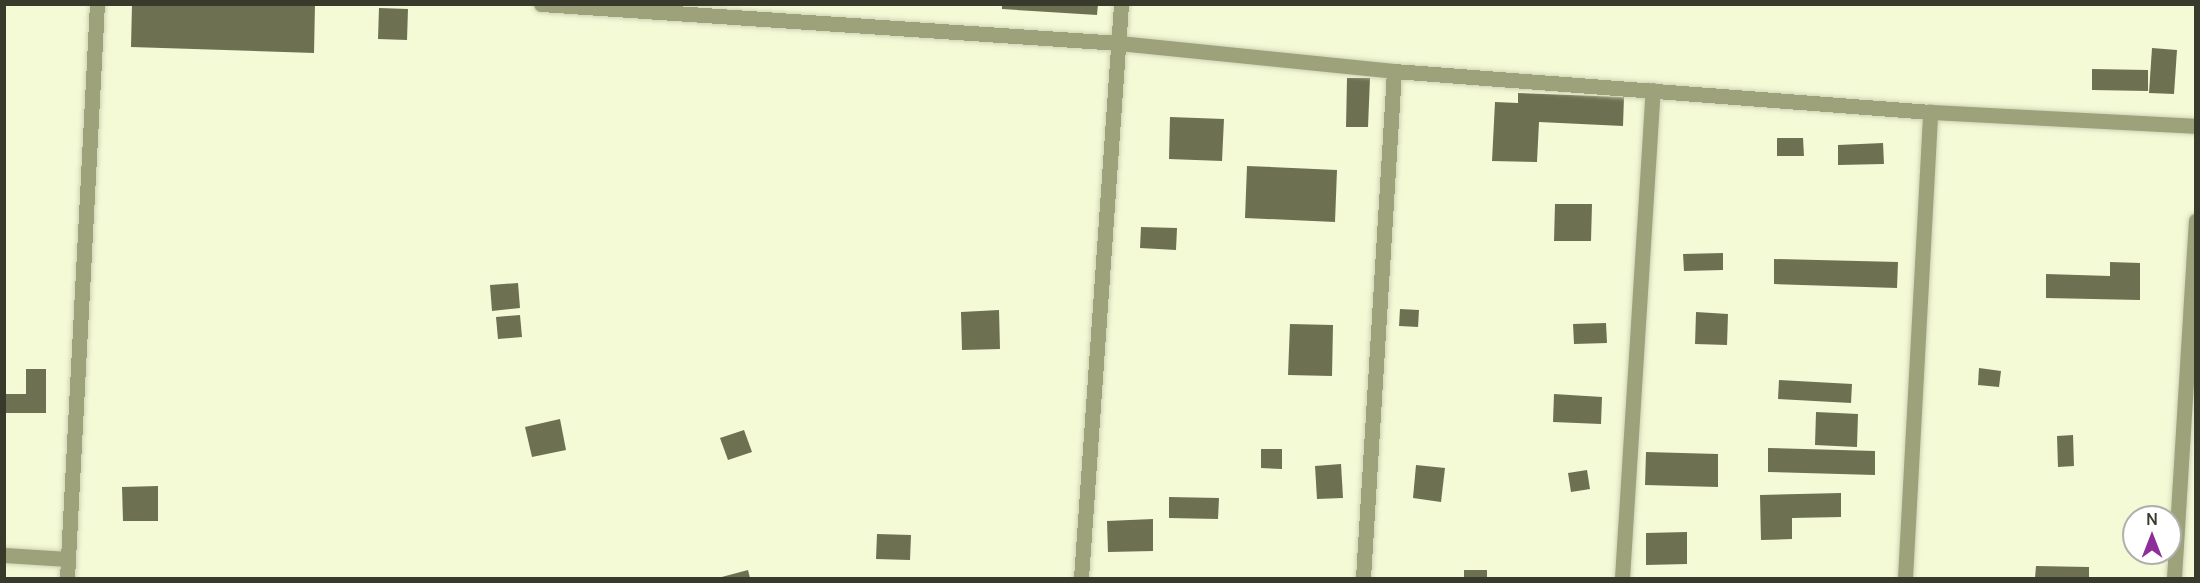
<!DOCTYPE html>
<html>
<head>
<meta charset="utf-8">
<style>
  body { margin:0 }
  #map { position:relative; width:2200px; height:583px; overflow:hidden; background:#f4f9d6; font-family:Manrope,sans-serif }
  div>[style] { position:absolute }
  .building>* { inset:0; background:#6d7152 }
  .roads { filter:drop-shadow(0 0 2px #ced3b4) drop-shadow(0 0 2px #ced3b4) }
  .street>* { height:15px; margin:-7.5px; padding:0 7.5px; transform-origin:7.5px; border-radius:7.5px; background:#9da27a }
  span { translate:-50% -50%; white-space:nowrap; text-align:center; line-height:1.15; -webkit-text-stroke:6px #fff; paint-order:stroke }
  .frame { position:absolute; inset:0; border:6px solid #383a2c; pointer-events:none }
  .north { position:absolute; left:2122px; top:505px; width:60px; height:60px; box-sizing:border-box; background:#fff; border:2px solid #afb0ab; border-radius:50%; rotate:0deg; font-size:16px; font-weight:700; line-height:24px; text-align:center; color:#383a2c }
  .north::after { content:''; display:block; margin:auto; width:21px; height:27px; background:#8e2f99; clip-path:polygon(50% 0,100% 100%,50% 72%,0 100%) }
</style>
</head>
<body>
<div id="map">
  <div class="building">
    <i style="clip-path:polygon(132px 4px,315px 4px,314px 53px,131px 47px)"></i>
    <i style="clip-path:polygon(1002px 4px,1098px 4px,1097px 15px,1002px 9px)"></i>
    <i style="clip-path:polygon(379px 8px,408px 9px,407px 40px,378px 39px)"></i>
    <i style="clip-path:polygon(2152px 48px,2177px 50px,2174px 94px,2149px 93px)"></i>
    <i style="clip-path:polygon(2092px 69px,2148px 70px,2148px 91px,2092px 90px)"></i>
    <i style="clip-path:polygon(1347px 78px,1370px 78px,1368px 127px,1346px 127px)"></i>
    <i style="clip-path:polygon(1518px 93px,1624px 97px,1623px 126px,1539px 122px,1537px 162px,1492px 161px,1495px 102px,1518px 103px)"></i>
    <i style="clip-path:polygon(1170px 117px,1224px 119px,1222px 161px,1169px 159px)"></i>
    <i style="clip-path:polygon(1777px 138px,1803px 138px,1804px 156px,1777px 156px)"></i>
    <i style="clip-path:polygon(1883px 143px,1884px 164px,1838px 165px,1838px 145px)"></i>
    <i style="clip-path:polygon(1247px 166px,1337px 170px,1335px 222px,1245px 218px)"></i>
    <i style="clip-path:polygon(1555px 204px,1592px 204px,1591px 241px,1554px 241px)"></i>
    <i style="clip-path:polygon(1141px 227px,1177px 228px,1176px 250px,1140px 248px)"></i>
    <i style="clip-path:polygon(1723px 253px,1723px 270px,1684px 271px,1683px 254px)"></i>
    <i style="clip-path:polygon(1774px 259px,1898px 262px,1897px 288px,1774px 284px)"></i>
    <i style="clip-path:polygon(2110px 262px,2140px 263px,2140px 300px,2046px 298px,2046px 274px,2110px 276px)"></i>
    <i style="clip-path:polygon(518px 283px,520px 308px,492px 311px,490px 285px)"></i>
    <i style="clip-path:polygon(1400px 309px,1419px 310px,1418px 327px,1399px 326px)"></i>
    <i style="clip-path:polygon(999px 310px,1000px 349px,962px 350px,961px 312px)"></i>
    <i style="clip-path:polygon(1696px 312px,1728px 314px,1727px 345px,1695px 344px)"></i>
    <i style="clip-path:polygon(520px 315px,522px 337px,498px 339px,496px 317px)"></i>
    <i style="clip-path:polygon(1606px 323px,1607px 343px,1574px 344px,1573px 324px)"></i>
    <i style="clip-path:polygon(1290px 324px,1333px 325px,1332px 376px,1288px 375px)"></i>
    <i style="clip-path:polygon(1979px 368px,2001px 371px,1999px 387px,1978px 385px)"></i>
    <i style="clip-path:polygon(26px 369px,46px 369px,46px 413px,4px 413px,4px 394px,26px 394px)"></i>
    <i style="clip-path:polygon(1779px 380px,1852px 384px,1851px 403px,1778px 399px)"></i>
    <i style="clip-path:polygon(1554px 394px,1602px 397px,1601px 424px,1553px 422px)"></i>
    <i style="clip-path:polygon(1816px 412px,1858px 414px,1857px 447px,1815px 445px)"></i>
    <i style="clip-path:polygon(560px 419px,566px 450px,532px 457px,525px 427px)"></i>
    <i style="clip-path:polygon(744px 430px,752px 452px,728px 460px,720px 438px)"></i>
    <i style="clip-path:polygon(2073px 435px,2074px 466px,2058px 467px,2057px 436px)"></i>
    <i style="clip-path:polygon(1768px 448px,1875px 451px,1875px 475px,1768px 472px)"></i>
    <i style="clip-path:polygon(1261px 449px,1282px 449px,1282px 469px,1261px 468px)"></i>
    <i style="clip-path:polygon(1646px 452px,1718px 454px,1718px 487px,1645px 485px)"></i>
    <i style="clip-path:polygon(1341px 464px,1343px 498px,1317px 499px,1315px 466px)"></i>
    <i style="clip-path:polygon(1416px 465px,1445px 468px,1441px 502px,1413px 498px)"></i>
    <i style="clip-path:polygon(1587px 470px,1590px 489px,1571px 492px,1568px 473px)"></i>
    <i style="clip-path:polygon(158px 486px,158px 521px,123px 521px,122px 487px)"></i>
    <i style="clip-path:polygon(1841px 493px,1841px 517px,1792px 518px,1792px 539px,1761px 540px,1760px 495px)"></i>
    <i style="clip-path:polygon(1169px 497px,1219px 498px,1218px 519px,1169px 518px)"></i>
    <i style="clip-path:polygon(1153px 519px,1153px 551px,1108px 552px,1107px 521px)"></i>
    <i style="clip-path:polygon(1687px 532px,1687px 564px,1646px 565px,1646px 533px)"></i>
    <i style="clip-path:polygon(877px 534px,911px 535px,910px 560px,876px 559px)"></i>
    <i style="clip-path:polygon(2036px 566px,2089px 567px,2089px 578px,2035px 578px)"></i>
    <i style="clip-path:polygon(748px 570px,750px 578px,718px 578px)"></i>
    <i style="clip-path:polygon(1464px 570px,1487px 570px,1487px 578px,1464px 578px)"></i>
  </div>
  <div class="roads">
    <div class="street">
      <i style="left:541px;top:4px;width:579px;rotate:3.86deg"></i>
      <i style="left:1119px;top:43px;width:276px;rotate:5.8deg"></i>
      <i style="left:1394px;top:71px;width:538px;rotate:4.37deg"></i>
      <i style="left:1930px;top:112px;width:266px;rotate:3deg"></i>
      <i style="left:4px;top:555px;width:64px;rotate:3.6deg"></i>
      <i style="left:67px;top:578px;width:575px;rotate:-87.01deg"></i>
      <i style="left:1081px;top:578px;width:575px;rotate:-86.01deg"></i>
      <i style="left:1363px;top:578px;width:508px;rotate:-86.5deg"></i>
      <i style="left:1622px;top:578px;width:489px;rotate:-86.4deg"></i>
      <i style="left:1905px;top:578px;width:467px;rotate:-86.9deg"></i>
      <i style="left:2174px;top:578px;width:358px;rotate:-86.5deg"></i>
    </div>
  </div>
  <div class="frame"></div>
  <div class="north">N</div>
</div>
</body>
</html>
